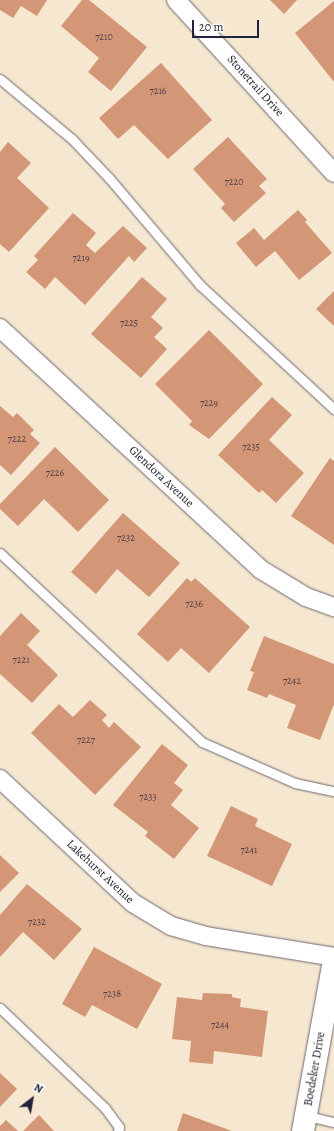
<!DOCTYPE html>
<html>
<head>
<meta charset="utf-8">
<style>
  body { margin:0 }
  #map { position:relative; width:334px; height:1131px; overflow:hidden; background:#f6e7d1; font-family:Alegreya,serif }
  div>[style] { position:absolute }
  .building>* { inset:0; background:#d39777 }
  .roads { filter:drop-shadow(0 0 1px #6c6770) drop-shadow(0 0 1px #6c6770) }
  .service>* { height:9px; margin:-4.5px; padding:0 4.5px; transform-origin:4.5px; border-radius:4.5px; background:#fff }
  .minor>* { height:18px; margin:-9px; padding:0 9px; transform-origin:9px; border-radius:9px; background:#fff }
  .tertiary>* { height:22px; margin:-11px; padding:0 11px; transform-origin:11px; border-radius:11px; background:#fff }
  span { translate:-50% -50%; white-space:nowrap; text-align:center; line-height:1.15; -webkit-text-stroke:3px #fdfcf7; paint-order:stroke }
  .number-label { font-size:10px; color:#4e3f4a }
  .number-label span { -webkit-text-stroke-width:0 }
  .street-label { font-size:12px; color:#22223b }
  .north { position:absolute; left:12px; top:1079px; width:40px; height:40px; -webkit-text-stroke:3px #fdfcf7; paint-order:stroke; rotate:31deg; font-size:11px; font-weight:700; line-height:16px; text-align:center; color:#22223b }
  .north::after { content:''; display:block; margin:auto; width:14px; height:18px; background:#22223b; clip-path:polygon(50% 0,100% 100%,50% 72%,0 100%) }
  .scale { position:absolute; left:192px; top:20px; width:67px; height:18px; box-sizing:border-box; border:2px solid #22223b; border-top:0; padding-left:5px; font-size:12px; line-height:14px; white-space:nowrap; color:#22223b; -webkit-text-stroke:3px #fdfcf7; paint-order:stroke }
</style>
</head>
<body>
<div id="map">
  <div class="building">
    <i style="clip-path:polygon(0 0,47px 0,37px 16px,21px 6px,13px 18px,0 10px)"></i>
    <i style="clip-path:polygon(82px 0,89px 0,147px 47px,111px 91px,88px 72px,99px 58px,61px 26px)"></i>
    <i style="clip-path:polygon(270px 0,297px 0,284px 14px)"></i>
    <i style="clip-path:polygon(334px 1px,334px 82px,295px 33px)"></i>
    <i style="clip-path:polygon(161px 63px,212px 120px,168px 159px,134px 125px,118px 139px,99px 118px)"></i>
    <i style="clip-path:polygon(228px 137px,267px 179px,259px 186px,266px 193px,234px 222px,221px 208px,225px 204px,193px 169px)"></i>
    <i style="clip-path:polygon(8px 142px,31px 163px,17px 178px,49px 208px,9px 252px,0 244px,0 152px)"></i>
    <i style="clip-path:polygon(298px 210px,307px 220px,305px 222px,332px 253px,299px 280px,275px 251px,256px 267px,236px 243px,254px 228px,264px 240px)"></i>
    <i style="clip-path:polygon(73px 213px,96px 233px,86px 245px,95px 253px,123px 226px,147px 248px,134px 262px,129px 256px,85px 305px,55px 277px,45px 289px,26px 272px,38px 260px,34px 256px)"></i>
    <i style="clip-path:polygon(142px 277px,167px 299px,151px 317px,163px 328px,154px 337px,167px 349px,141px 378px,91px 334px)"></i>
    <i style="clip-path:polygon(334px 291px,334px 326px,316px 309px)"></i>
    <i style="clip-path:polygon(209px 330px,263px 384px,209px 439px,189px 425px,192px 421px,155px 384px)"></i>
    <i style="clip-path:polygon(272px 397px,292px 415px,269px 440px,304px 473px,276px 503px,262px 490px,259px 493px,218px 455px)"></i>
    <i style="clip-path:polygon(0 406px,13px 417px,17px 413px,34px 430px,30px 434px,40px 443px,11px 475px,0 465px)"></i>
    <i style="clip-path:polygon(55px 447px,109px 500px,78px 532px,44px 499px,18px 526px,0 509px,0 504px)"></i>
    <i style="clip-path:polygon(330px 458px,334px 461px,334px 545px,291px 516px)"></i>
    <i style="clip-path:polygon(123px 513px,180px 563px,149px 597px,117px 569px,96px 594px,71px 572px)"></i>
    <i style="clip-path:polygon(187px 578px,191px 582px,195px 578px,250px 627px,209px 673px,181px 648px,168px 662px,137px 634px)"></i>
    <i style="clip-path:polygon(21px 613px,40px 631px,27px 645px,58px 675px,32px 703px,0 674px,0 636px)"></i>
    <i style="clip-path:polygon(264px 636px,334px 664px,334px 704px,320px 740px,287px 728px,296px 705px,269px 694px,267px 698px,247px 690px,254px 672px,250px 671px)"></i>
    <i style="clip-path:polygon(90px 700px,107px 715px,102px 720px,109px 728px,114px 722px,141px 747px,95px 795px,31px 733px,59px 704px,73px 717px)"></i>
    <i style="clip-path:polygon(162px 744px,188px 765px,174px 783px,183px 790px,171px 805px,199px 828px,174px 859px,145px 836px,148px 832px,113px 805px)"></i>
    <i style="clip-path:polygon(231px 806px,258px 819px,255px 826px,292px 844px,272px 886px,207px 856px)"></i>
    <i style="clip-path:polygon(0 855px,19px 873px,0 892px)"></i>
    <i style="clip-path:polygon(27px 884px,82px 929px,54px 960px,23px 932px,0 957px,0 915px)"></i>
    <i style="clip-path:polygon(94px 947px,162px 984px,137px 1029px,92px 1005px,85px 1017px,62px 1004px)"></i>
    <i style="clip-path:polygon(203px 993px,232px 994px,232px 997px,241px 999px,240px 1007px,268px 1011px,262px 1057px,214px 1051px,213px 1064px,189px 1062px,191px 1041px,172px 1039px,177px 997px,202px 1000px)"></i>
    <i style="clip-path:polygon(0 1073px,17px 1089px,0 1107px)"></i>
    <i style="clip-path:polygon(183px 1113px,232px 1131px,177px 1131px)"></i>
    <i style="clip-path:polygon(39px 1115px,54px 1131px,23px 1131px)"></i>
    <i style="clip-path:polygon(6px 1120px,18px 1131px,0 1131px,0 1126px)"></i>
  </div>
  <div class="roads">
    <div class="service">
      <i style="left:0;top:79px;width:94px;rotate:39.8deg"></i>
      <i style="left:72px;top:139px;width:55px;rotate:46.5deg"></i>
      <i style="left:110px;top:179px;width:139px;rotate:49.7deg"></i>
      <i style="left:200px;top:285px;width:183px;rotate:42.8deg"></i>
      <i style="left:0;top:553px;width:277px;rotate:43.1deg"></i>
      <i style="left:202px;top:742px;width:102px;rotate:23.8deg"></i>
      <i style="left:295px;top:783px;width:40px;rotate:12deg"></i>
      <i style="left:0;top:1008px;width:145px;rotate:43.6deg"></i>
      <i style="left:105px;top:1108px;width:24px;rotate:54deg"></i>
      <i style="left:119px;top:1127px;width:4px;rotate:104deg"></i>
      <i style="left:307px;top:1116px;width:28px;rotate:13deg"></i>
    </div>
    <div class="minor">
      <i style="left:176px;top:0;width:234px;rotate:47.6deg"></i>
      <i style="left:0;top:328px;width:355px;rotate:42.8deg"></i>
      <i style="left:260px;top:569px;width:54px;rotate:31.3deg"></i>
      <i style="left:306px;top:597px;width:30px;rotate:20deg"></i>
      <i style="left:0;top:779px;width:182px;rotate:43deg"></i>
      <i style="left:133px;top:903px;width:44px;rotate:31.2deg"></i>
      <i style="left:171px;top:926px;width:36px;rotate:16deg"></i>
      <i style="left:206px;top:936px;width:130px;rotate:9.3deg"></i>
    </div>
    <div class="tertiary">
      <i style="left:303px;top:1131px;width:174px;rotate:-79.7deg"></i>
    </div>
  </div>
  <div class="number-label">
    <span style="left:104px;top:37px">7210</span>
    <span style="left:158px;top:91px">7216</span>
    <span style="left:234px;top:182px">7220</span>
    <span style="left:81px;top:258px">7219</span>
    <span style="left:129px;top:323px">7225</span>
    <span style="left:209px;top:403px">7229</span>
    <span style="left:17px;top:439px">7222</span>
    <span style="left:251px;top:447px">7235</span>
    <span style="left:55px;top:473px">7226</span>
    <span style="left:126px;top:538px">7232</span>
    <span style="left:194px;top:604px">7236</span>
    <span style="left:21px;top:660px">7221</span>
    <span style="left:292px;top:681px">7242</span>
    <span style="left:86px;top:740px">7227</span>
    <span style="left:148px;top:797px">7233</span>
    <span style="left:249px;top:850px">7241</span>
    <span style="left:37px;top:922px">7232</span>
    <span style="left:112px;top:994px">7238</span>
    <span style="left:220px;top:1025px">7244</span>
  </div>
  <div class="street-label">
    <span style="left:255px;top:86px;rotate:48deg">Stonetrail Drive</span>
    <span style="left:161px;top:477px;rotate:43deg">Glendora Avenue</span>
    <span style="left:100px;top:872px;rotate:43deg">Lakehurst Avenue</span>
    <span style="left:315px;top:1069px;rotate:-80deg">Boedeker Drive</span>
  </div>
  <div class="north">N</div>
  <div class="scale">20 m</div>
</div>
</body>
</html>
